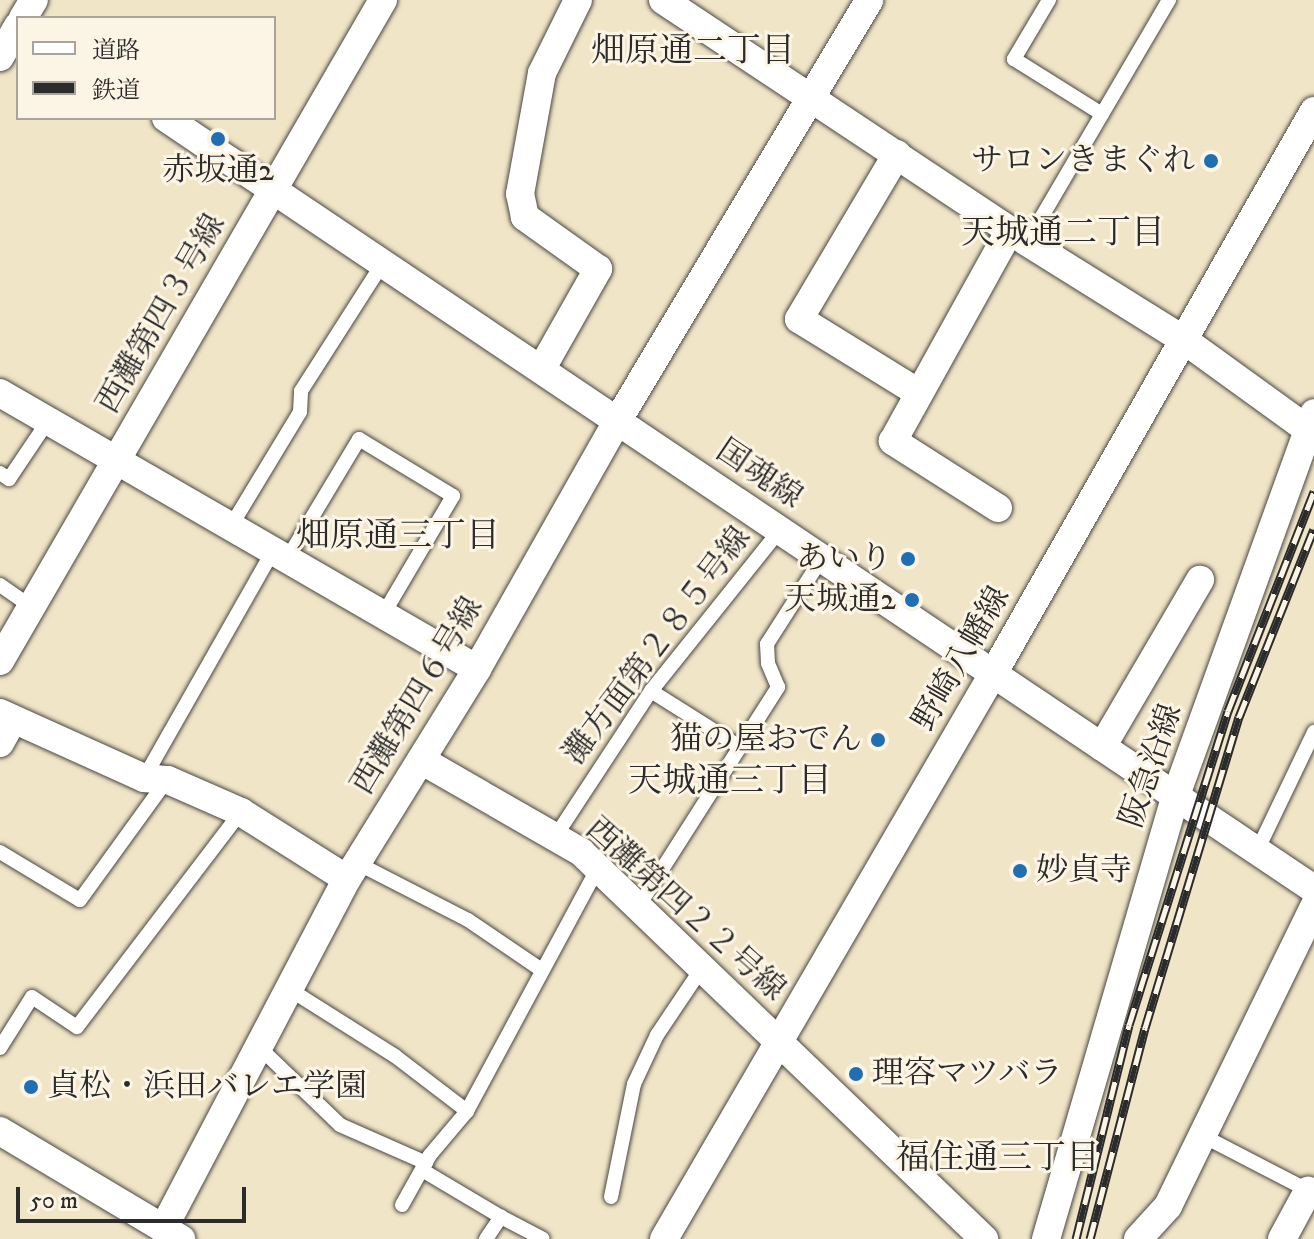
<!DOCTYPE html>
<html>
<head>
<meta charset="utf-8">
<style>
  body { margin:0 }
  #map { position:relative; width:1314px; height:1239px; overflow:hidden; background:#f1e5c7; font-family:"IM FELL DW Pica","Noto Serif JP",serif }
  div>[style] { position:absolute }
  .roads { filter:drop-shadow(0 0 2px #494742) drop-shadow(0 0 2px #494742) }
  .lane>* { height:14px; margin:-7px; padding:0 7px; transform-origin:7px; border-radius:7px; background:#fff }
  .street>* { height:28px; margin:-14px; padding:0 14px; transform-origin:14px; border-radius:14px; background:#fff }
  .rail>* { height:9px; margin-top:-4.5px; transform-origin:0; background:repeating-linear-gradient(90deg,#fcf5e5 0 18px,#2b2b2b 0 36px); box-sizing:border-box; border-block:2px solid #2b2b2b }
  .dots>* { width:22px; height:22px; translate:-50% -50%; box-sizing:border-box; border:4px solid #fcf5e5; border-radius:50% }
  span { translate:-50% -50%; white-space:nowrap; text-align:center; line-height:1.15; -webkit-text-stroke:6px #fcf5e5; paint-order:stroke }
  .poi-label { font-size:32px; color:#2b2b2b }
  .right { translate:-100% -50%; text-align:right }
  .left { translate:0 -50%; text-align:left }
  .street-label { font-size:32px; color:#2b2b2b }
  .neighbourhood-label { font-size:34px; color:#2b2b2b }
  .legend { position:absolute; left:16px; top:16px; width:260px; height:104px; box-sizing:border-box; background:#fcf5e5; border:2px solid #a8a49b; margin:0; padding:10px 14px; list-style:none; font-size:24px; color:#2b2b2b }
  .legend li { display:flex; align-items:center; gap:16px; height:40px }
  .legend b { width:40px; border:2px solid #a8a49b }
  .scale { position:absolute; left:16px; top:1187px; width:230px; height:36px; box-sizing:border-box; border:4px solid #2b2b2b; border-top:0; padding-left:10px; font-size:24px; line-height:28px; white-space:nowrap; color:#2b2b2b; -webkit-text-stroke:6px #fcf5e5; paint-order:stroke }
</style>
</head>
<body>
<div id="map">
  <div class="roads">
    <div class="lane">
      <i style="left:1049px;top:0;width:69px;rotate:120.7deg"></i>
      <i style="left:1014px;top:59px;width:104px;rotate:32deg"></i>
      <i style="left:1027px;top:242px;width:281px;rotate:-59.6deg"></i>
      <i style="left:0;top:473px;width:11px;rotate:34deg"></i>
      <i style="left:9px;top:479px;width:70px;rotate:-56.1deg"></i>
      <i style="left:231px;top:526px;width:133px;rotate:-58.8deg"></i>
      <i style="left:300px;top:412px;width:21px;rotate:-87deg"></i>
      <i style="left:301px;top:391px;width:152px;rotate:-57.4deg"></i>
      <i style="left:287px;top:559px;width:140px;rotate:-59deg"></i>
      <i style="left:359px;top:439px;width:110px;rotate:31.2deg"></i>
      <i style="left:453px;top:496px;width:138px;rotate:120.5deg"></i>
      <i style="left:0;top:585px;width:38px;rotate:35deg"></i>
      <i style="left:651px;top:691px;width:105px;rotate:32.2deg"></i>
      <i style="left:144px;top:778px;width:261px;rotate:-60.4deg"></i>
      <i style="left:555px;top:837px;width:175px;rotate:-56.7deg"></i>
      <i style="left:651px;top:691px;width:206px;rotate:-51.3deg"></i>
      <i style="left:1258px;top:849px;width:130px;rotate:-64.4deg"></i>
      <i style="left:0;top:852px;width:93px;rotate:31deg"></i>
      <i style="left:80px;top:900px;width:148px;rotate:-54.1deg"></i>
      <i style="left:357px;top:863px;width:125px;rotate:27.2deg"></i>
      <i style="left:468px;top:920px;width:87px;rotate:34.2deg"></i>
      <i style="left:638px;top:907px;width:261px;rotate:-57.5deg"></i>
      <i style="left:778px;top:687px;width:26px;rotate:-113deg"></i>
      <i style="left:768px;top:663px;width:19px;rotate:-93deg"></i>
      <i style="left:767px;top:644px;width:102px;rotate:-57.4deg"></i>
      <i style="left:289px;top:989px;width:125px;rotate:32.3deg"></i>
      <i style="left:395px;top:1056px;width:91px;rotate:37.4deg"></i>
      <i style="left:259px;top:1047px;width:112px;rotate:43.9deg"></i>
      <i style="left:340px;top:1125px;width:94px;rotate:23.8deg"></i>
      <i style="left:0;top:1048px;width:60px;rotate:-57.9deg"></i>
      <i style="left:32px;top:997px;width:54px;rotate:33.7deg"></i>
      <i style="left:77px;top:1027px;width:270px;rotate:-52.7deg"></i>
      <i style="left:1203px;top:1136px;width:124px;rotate:27.4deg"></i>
      <i style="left:422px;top:1170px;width:92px;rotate:30.7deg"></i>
      <i style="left:611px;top:1197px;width:115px;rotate:-78.5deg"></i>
      <i style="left:634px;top:1084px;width:54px;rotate:-64.9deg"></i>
      <i style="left:657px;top:1035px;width:81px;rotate:-56.1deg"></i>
      <i style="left:402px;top:1205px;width:57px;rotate:-60.8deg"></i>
      <i style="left:430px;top:1155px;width:57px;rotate:-49.9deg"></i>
      <i style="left:467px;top:1111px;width:276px;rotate:-61.7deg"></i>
      <i style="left:486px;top:1239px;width:27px;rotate:-56deg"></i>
      <i style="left:501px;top:1217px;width:47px;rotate:27.6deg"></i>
    </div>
    <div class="street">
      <i style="left:663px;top:0;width:437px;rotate:33.6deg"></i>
      <i style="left:1027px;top:242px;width:185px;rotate:32deg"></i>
      <i style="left:1184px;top:340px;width:152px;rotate:35.9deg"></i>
      <i style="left:23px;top:18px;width:21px;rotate:-59deg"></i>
      <i style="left:0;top:57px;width:36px;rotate:-60deg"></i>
      <i style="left:166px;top:118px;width:1383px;rotate:33.89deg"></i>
      <i style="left:897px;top:154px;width:192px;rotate:120.7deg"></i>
      <i style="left:799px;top:319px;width:141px;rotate:31.7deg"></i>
      <i style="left:542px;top:368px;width:114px;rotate:-60.5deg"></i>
      <i style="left:598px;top:269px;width:90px;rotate:-144.5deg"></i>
      <i style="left:525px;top:217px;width:24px;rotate:-102deg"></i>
      <i style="left:520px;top:194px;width:123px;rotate:-79.7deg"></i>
      <i style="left:542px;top:73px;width:81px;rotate:-63.7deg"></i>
      <i style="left:0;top:393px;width:551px;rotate:30.05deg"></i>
      <i style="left:998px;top:508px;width:125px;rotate:-147.5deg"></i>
      <i style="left:893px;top:441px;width:241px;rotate:-61deg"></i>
      <i style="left:0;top:661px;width:764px;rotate:-59.91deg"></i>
      <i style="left:0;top:713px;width:158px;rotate:24.3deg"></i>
      <i style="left:144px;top:778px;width:24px;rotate:5deg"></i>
      <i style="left:168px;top:780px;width:80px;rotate:23.7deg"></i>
      <i style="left:241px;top:812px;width:125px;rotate:32.3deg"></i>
      <i style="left:0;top:743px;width:26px;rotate:-61deg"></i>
      <i style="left:1102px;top:747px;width:194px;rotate:-59.6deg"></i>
      <i style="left:421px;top:760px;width:185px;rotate:29.9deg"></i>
      <i style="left:581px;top:852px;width:559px;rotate:43.84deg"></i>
      <i style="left:0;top:1131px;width:211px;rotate:30.8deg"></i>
      <i style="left:163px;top:1229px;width:395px;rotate:-62.3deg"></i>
      <i style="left:347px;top:879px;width:247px;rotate:-58.2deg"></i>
      <i style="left:477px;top:669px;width:286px;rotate:-60.5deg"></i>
      <i style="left:618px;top:420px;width:489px;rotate:-59.1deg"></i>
      <i style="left:664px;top:1239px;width:654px;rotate:-59.79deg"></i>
      <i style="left:993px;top:674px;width:648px;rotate:-60.31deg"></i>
      <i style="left:1046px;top:1239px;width:463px;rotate:-73.7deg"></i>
      <i style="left:1176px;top:795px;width:406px;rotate:-70.1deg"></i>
      <i style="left:1138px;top:1239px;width:45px;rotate:-47.7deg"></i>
      <i style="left:1168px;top:1206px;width:334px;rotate:-64deg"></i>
      <i style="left:1282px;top:1239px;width:55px;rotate:-61.6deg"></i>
    </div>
  </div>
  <div class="rail">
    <i style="left:1076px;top:1239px;width:220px;rotate:-76.1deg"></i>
    <i style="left:1129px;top:1025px;width:329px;rotate:-72.5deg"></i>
    <i style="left:1228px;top:711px;width:236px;rotate:-68.6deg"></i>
    <i style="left:1090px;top:1239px;width:218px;rotate:-75.4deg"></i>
    <i style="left:1145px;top:1028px;width:325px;rotate:-73.2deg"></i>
    <i style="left:1239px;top:717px;width:202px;rotate:-68.3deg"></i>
  </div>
  <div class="dots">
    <i style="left:218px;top:139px;background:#1f6fb2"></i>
    <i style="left:1211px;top:161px;background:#1f6fb2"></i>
    <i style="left:908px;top:559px;background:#1f6fb2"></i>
    <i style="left:912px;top:600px;background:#1f6fb2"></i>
    <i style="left:878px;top:740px;background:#1f6fb2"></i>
    <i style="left:1020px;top:871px;background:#1f6fb2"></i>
    <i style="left:856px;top:1074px;background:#1f6fb2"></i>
    <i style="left:31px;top:1087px;background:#1f6fb2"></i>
  </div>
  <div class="poi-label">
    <span class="right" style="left:1195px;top:161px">サロンきまぐれ</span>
    <span style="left:218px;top:171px">赤坂通2</span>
    <span class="right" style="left:892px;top:559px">あいり</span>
    <span class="right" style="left:896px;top:600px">天城通2</span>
    <span class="right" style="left:862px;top:740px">猫の屋おでん</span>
    <span class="left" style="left:1036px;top:871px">妙貞寺</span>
    <span class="left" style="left:872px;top:1074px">理容マツバラ</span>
    <span class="left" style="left:47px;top:1087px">貞松・浜田バレエ学園</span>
  </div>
  <div class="street-label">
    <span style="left:162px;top:314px;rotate:-60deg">西灘第四３号線</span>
    <span style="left:759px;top:475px;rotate:34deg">国魂線</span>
    <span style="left:658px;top:646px;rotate:-53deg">灘方面第２８５号線</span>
    <span style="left:962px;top:659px;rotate:-60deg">野崎八幡線</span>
    <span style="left:418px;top:696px;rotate:-59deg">西灘第四６号線</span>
    <span style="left:1152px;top:766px;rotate:-71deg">阪急沿線</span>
    <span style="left:685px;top:910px;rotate:42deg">西灘第四２２号線</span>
  </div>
  <div class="neighbourhood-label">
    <span style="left:693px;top:52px">畑原通二丁目</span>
    <span style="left:1063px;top:234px">天城通二丁目</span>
    <span style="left:398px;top:537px">畑原通三丁目</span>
    <span style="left:730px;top:782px">天城通三丁目</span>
    <span style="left:998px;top:1159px">福住通三丁目</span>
  </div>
  <ul class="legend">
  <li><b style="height:10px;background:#fff"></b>道路</li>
  <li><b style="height:10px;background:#2b2b2b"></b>鉄道</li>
  </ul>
  <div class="scale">50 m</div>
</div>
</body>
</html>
